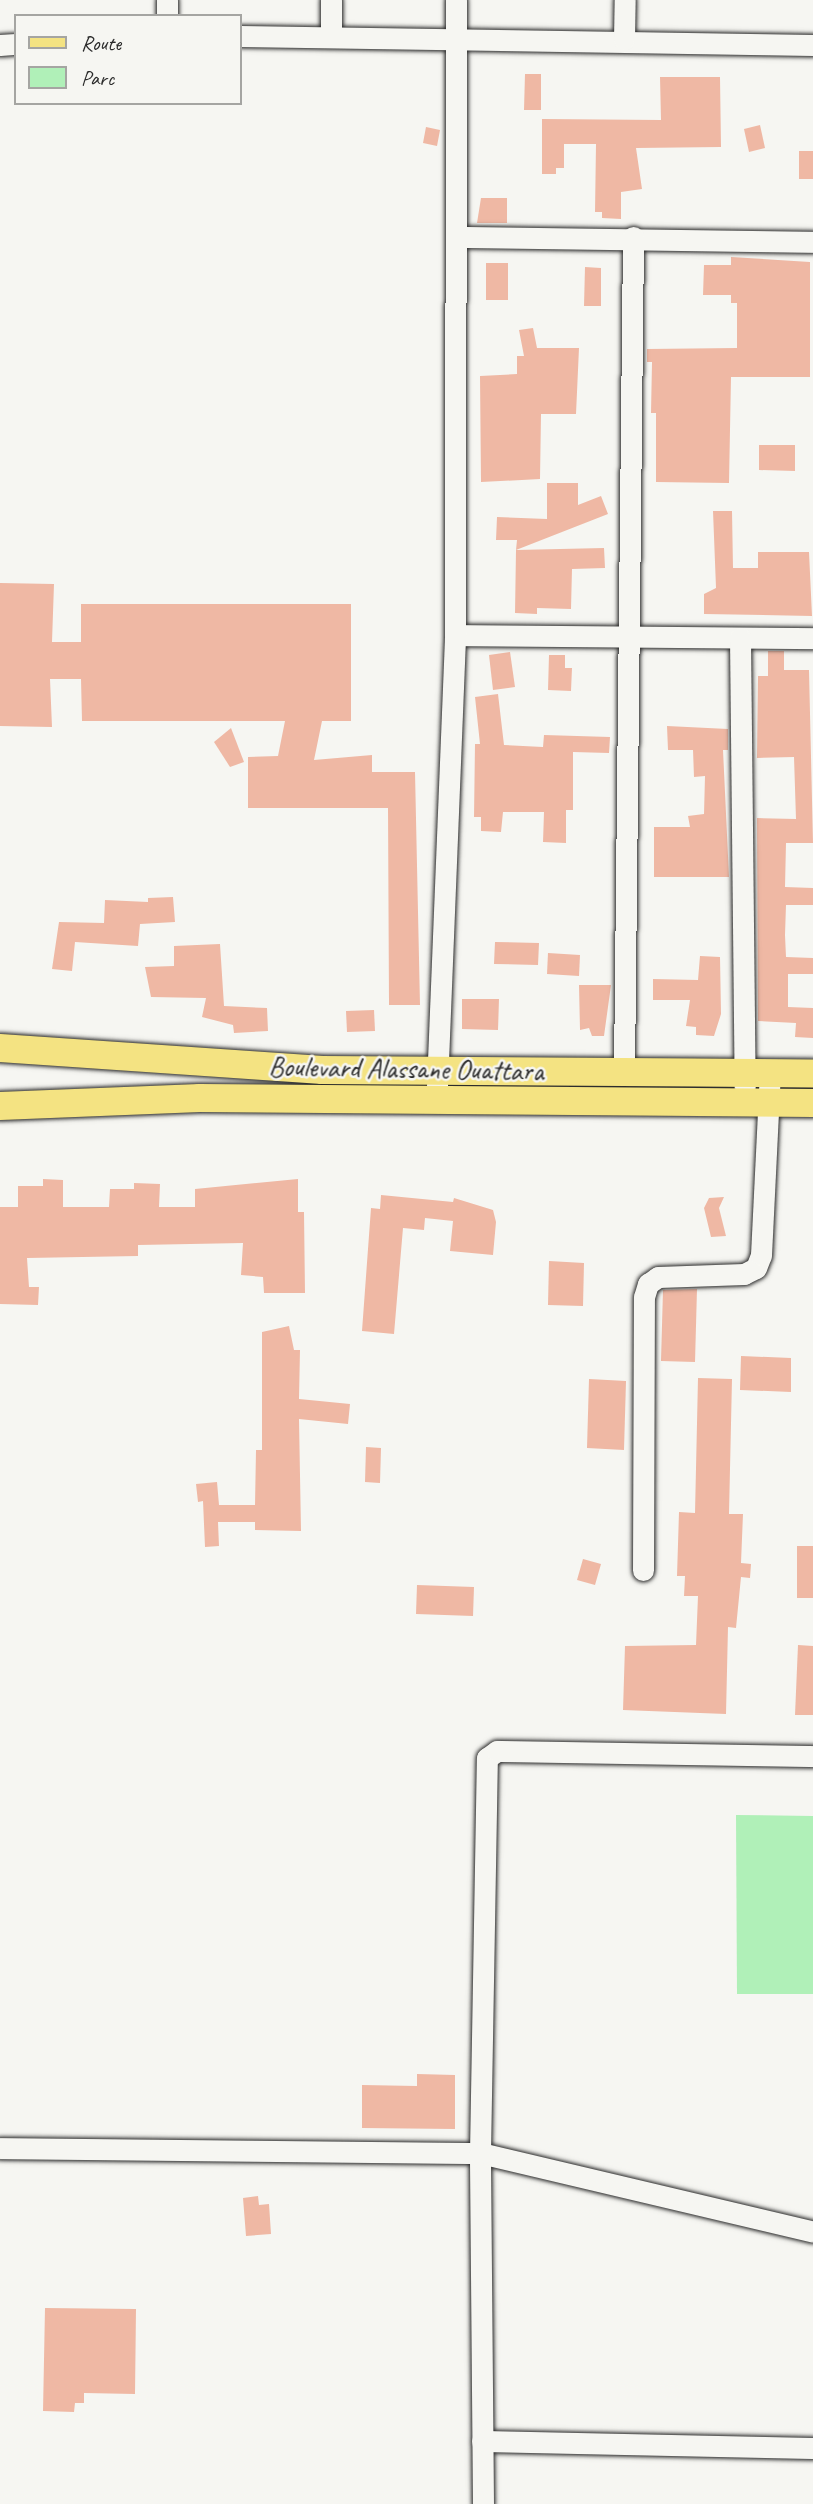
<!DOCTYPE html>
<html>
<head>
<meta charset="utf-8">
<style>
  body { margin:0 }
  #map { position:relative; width:813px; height:2504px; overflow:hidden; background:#f6f6f2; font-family:Caveat,sans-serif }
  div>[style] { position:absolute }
  .green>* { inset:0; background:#b0f0b8 }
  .building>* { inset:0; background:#efb8a4 }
  .roads { filter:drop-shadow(0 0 2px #2b2b2b) drop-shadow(0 0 2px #2b2b2b) }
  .minor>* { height:21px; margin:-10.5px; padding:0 10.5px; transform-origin:10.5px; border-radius:10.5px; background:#f6f6f2 }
  .major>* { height:28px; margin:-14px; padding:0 14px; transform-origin:14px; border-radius:14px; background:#f4e382 }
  span { translate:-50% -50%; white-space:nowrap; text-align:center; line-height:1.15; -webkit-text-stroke:5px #f6f6f2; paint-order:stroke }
  .street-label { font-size:28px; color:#2b2b2b }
  .legend { position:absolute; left:14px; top:14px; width:228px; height:91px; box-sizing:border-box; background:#f6f6f2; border:2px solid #a5a5a2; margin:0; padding:9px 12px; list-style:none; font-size:21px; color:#2b2b2b }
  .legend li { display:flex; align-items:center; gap:14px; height:35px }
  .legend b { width:35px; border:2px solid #a5a5a2 }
</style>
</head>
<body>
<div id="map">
  <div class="green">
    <i style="clip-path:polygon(736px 1815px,813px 1816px,813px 1994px,737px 1994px)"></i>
  </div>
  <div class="building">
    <i style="clip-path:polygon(525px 74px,541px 74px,541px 110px,524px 110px)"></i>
    <i style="clip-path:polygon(660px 77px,720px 77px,721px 147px,636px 148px,642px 189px,621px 192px,621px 219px,602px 218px,602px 212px,595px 212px,596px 144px,564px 144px,564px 168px,556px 168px,556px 174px,542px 174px,542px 119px,661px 120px)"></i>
    <i style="clip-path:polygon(760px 125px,765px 148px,749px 152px,744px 129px)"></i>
    <i style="clip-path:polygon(426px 127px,440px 130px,437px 146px,423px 143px)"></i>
    <i style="clip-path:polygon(799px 151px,813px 151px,813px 179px,799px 179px)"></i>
    <i style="clip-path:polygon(481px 198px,507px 198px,507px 223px,477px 223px)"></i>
    <i style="clip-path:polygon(731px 257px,810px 262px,810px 377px,731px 377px,729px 483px,656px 482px,656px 413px,651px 413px,652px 362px,647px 362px,647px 349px,737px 348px,737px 303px,731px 303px,731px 295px,703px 295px,704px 265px,731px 265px)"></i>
    <i style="clip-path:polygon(486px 263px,508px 263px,508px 300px,486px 300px)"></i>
    <i style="clip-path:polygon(585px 267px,601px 268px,601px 306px,584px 306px)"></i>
    <i style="clip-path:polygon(533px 328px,537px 348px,579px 348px,576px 414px,541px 414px,540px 479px,481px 482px,480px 376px,517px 374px,517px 356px,524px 356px,519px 330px)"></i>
    <i style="clip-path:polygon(759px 445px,795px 445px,795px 471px,759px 470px)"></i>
    <i style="clip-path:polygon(547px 483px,578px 483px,578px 505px,601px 496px,608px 514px,516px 550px,517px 540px,496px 540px,497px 517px,547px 519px)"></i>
    <i style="clip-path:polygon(713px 511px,732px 511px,733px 568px,758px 568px,758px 552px,809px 552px,812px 616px,704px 614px,704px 594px,716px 588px)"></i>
    <i style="clip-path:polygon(604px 548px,605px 568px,572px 569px,571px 609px,537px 608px,537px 614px,515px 613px,516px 550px)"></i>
    <i style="clip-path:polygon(0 583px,54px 584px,52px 642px,81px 642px,81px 604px,351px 604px,351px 721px,322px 721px,314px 760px,372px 755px,372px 772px,415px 772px,420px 1005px,389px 1005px,388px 808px,248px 808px,248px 757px,278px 756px,285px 721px,82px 721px,81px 679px,50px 679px,52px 727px,0 726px)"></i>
    <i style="clip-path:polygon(768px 651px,784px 651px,784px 670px,809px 670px,813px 843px,786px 843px,785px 887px,813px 888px,813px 905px,786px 905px,785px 935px,786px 957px,813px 958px,813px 974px,788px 974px,788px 1007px,813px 1008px,813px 1038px,795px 1037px,796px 1023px,758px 1021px,757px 818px,796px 819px,794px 757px,757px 758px,758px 676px,768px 676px)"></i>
    <i style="clip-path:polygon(510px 652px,515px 687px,493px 690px,489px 655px)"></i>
    <i style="clip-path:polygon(549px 655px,565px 655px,565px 668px,572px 668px,571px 691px,548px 690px)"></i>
    <i style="clip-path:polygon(498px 694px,504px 745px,543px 747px,544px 735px,610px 737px,609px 753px,573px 752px,573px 810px,566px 810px,566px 843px,543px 842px,544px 812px,503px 812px,501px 832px,481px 831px,481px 817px,474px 817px,475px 744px,480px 744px,475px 697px)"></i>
    <i style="clip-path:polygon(667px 726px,728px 729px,728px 750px,723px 750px,729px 877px,654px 877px,654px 827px,690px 827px,688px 816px,704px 814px,705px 776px,694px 777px,693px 750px,668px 750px)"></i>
    <i style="clip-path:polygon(231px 728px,244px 762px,230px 767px,214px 742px)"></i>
    <i style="clip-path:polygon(173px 897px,175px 922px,140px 924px,138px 946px,75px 942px,72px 971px,52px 969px,59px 922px,104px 923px,105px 900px,148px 902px,148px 898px)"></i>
    <i style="clip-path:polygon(495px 942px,539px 943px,538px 965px,494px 964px)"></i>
    <i style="clip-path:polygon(220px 944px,224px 1006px,267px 1008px,268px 1031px,234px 1033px,233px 1025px,202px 1017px,206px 998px,151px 997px,145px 967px,174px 966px,174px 946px)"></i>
    <i style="clip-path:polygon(548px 953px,580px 955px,579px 976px,547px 974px)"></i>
    <i style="clip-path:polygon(700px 956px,720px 957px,721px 1014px,714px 1036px,696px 1035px,696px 1027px,686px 1026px,690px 1000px,653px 1000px,653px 979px,698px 980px)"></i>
    <i style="clip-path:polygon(579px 985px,611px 985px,604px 1036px,592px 1036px,589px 1028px,580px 1030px)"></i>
    <i style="clip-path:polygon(462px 999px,499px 999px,498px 1030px,462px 1029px)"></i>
    <i style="clip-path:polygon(374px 1010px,375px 1031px,347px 1032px,346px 1011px)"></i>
    <i style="clip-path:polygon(43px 1179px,63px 1180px,63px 1207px,109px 1207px,110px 1189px,134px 1189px,134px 1183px,160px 1184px,159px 1207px,195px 1207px,195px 1189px,298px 1179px,298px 1212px,304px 1212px,305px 1293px,264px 1293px,263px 1277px,241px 1275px,243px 1243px,138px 1245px,138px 1256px,27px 1258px,29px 1287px,39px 1287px,38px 1305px,0 1304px,0 1207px,18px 1207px,18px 1186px,43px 1186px)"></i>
    <i style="clip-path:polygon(381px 1195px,453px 1202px,454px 1198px,493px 1210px,496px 1222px,493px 1255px,450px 1251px,453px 1221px,425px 1218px,424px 1230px,403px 1228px,394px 1334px,362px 1331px,371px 1208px,380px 1209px)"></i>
    <i style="clip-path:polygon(724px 1197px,719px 1208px,726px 1236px,711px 1237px,704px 1208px,709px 1198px)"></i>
    <i style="clip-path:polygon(549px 1261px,584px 1263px,583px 1306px,548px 1305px)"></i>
    <i style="clip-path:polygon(697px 1289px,695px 1362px,661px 1361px,663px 1290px)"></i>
    <i style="clip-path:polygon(289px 1326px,294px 1350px,300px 1350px,299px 1399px,350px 1404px,348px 1424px,299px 1419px,301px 1531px,255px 1530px,255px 1522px,218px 1522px,219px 1546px,205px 1547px,203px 1501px,198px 1502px,196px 1484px,217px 1482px,219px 1505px,255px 1505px,256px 1450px,262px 1450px,262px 1332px)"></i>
    <i style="clip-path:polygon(741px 1356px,791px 1358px,791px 1392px,740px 1390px)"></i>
    <i style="clip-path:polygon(698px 1378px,732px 1379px,729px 1514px,743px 1514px,741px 1563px,751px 1564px,750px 1578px,741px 1577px,736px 1628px,728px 1627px,726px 1714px,623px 1710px,625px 1646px,696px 1645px,698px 1596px,684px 1596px,685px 1576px,677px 1576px,679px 1512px,695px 1513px)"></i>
    <i style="clip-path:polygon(589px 1379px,626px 1381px,624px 1450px,587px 1448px)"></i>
    <i style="clip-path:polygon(366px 1447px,381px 1448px,380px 1483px,365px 1482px)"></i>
    <i style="clip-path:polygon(797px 1546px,813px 1546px,813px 1598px,797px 1598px)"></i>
    <i style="clip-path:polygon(583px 1559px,601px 1564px,595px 1585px,577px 1580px)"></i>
    <i style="clip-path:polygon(417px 1585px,474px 1587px,473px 1616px,416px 1614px)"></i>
    <i style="clip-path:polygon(798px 1645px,813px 1646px,813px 1715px,795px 1715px)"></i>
    <i style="clip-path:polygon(417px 2074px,455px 2075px,455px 2129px,362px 2128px,362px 2085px,417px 2086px)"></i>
    <i style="clip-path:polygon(258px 2196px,259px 2205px,269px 2204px,271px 2234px,246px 2236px,243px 2198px)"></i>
    <i style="clip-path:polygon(45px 2308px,136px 2309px,135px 2394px,84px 2393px,84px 2403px,75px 2403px,74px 2412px,43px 2411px)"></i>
  </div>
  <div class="roads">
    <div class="minor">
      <i style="left:167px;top:16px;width:16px;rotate:-90deg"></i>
      <i style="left:240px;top:36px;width:573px;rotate:0.9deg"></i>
      <i style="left:331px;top:37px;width:37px;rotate:-90deg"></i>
      <i style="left:624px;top:39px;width:39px;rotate:-89deg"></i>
      <i style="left:0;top:45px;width:16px;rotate:-4deg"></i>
      <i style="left:459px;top:237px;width:354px;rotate:0.8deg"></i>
      <i style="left:455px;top:635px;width:358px;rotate:0.5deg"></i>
      <i style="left:740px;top:638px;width:449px;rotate:89.4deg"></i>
      <i style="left:624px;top:1071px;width:834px;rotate:-89.38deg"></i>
      <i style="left:437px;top:1086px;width:451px;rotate:-87.7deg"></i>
      <i style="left:455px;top:635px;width:635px;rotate:-89.91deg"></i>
      <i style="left:643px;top:1570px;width:273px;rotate:-89.8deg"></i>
      <i style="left:644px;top:1297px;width:14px;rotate:-73deg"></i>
      <i style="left:648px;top:1284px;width:12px;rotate:-35deg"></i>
      <i style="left:658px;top:1277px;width:86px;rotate:-2deg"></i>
      <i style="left:744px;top:1274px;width:13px;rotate:-27deg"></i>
      <i style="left:756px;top:1268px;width:14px;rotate:-69deg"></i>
      <i style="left:761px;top:1255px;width:183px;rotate:-87.2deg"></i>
      <i style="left:0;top:2148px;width:480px;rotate:0.6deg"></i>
      <i style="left:480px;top:2153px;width:342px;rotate:13.3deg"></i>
      <i style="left:482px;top:2441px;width:331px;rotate:1.2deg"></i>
      <i style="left:483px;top:2504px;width:351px;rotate:-90.5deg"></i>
      <i style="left:480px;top:2153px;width:395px;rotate:-89deg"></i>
      <i style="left:487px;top:1758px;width:12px;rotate:-35deg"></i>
      <i style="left:497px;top:1751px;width:316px;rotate:0.9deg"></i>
    </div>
    <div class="major">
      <i style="left:0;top:1048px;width:323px;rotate:3.9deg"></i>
      <i style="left:322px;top:1070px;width:491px;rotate:0.4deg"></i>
      <i style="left:0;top:1106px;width:200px;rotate:-2.3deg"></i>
      <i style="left:200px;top:1098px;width:613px;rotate:0.47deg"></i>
    </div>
  </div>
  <div class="street-label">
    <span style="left:406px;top:1069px;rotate:1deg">Boulevard Alassane Ouattara</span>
  </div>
  <ul class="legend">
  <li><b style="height:9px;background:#f4e382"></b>Route</li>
  <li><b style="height:19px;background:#b0f0b8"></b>Parc</li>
  </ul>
</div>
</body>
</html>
